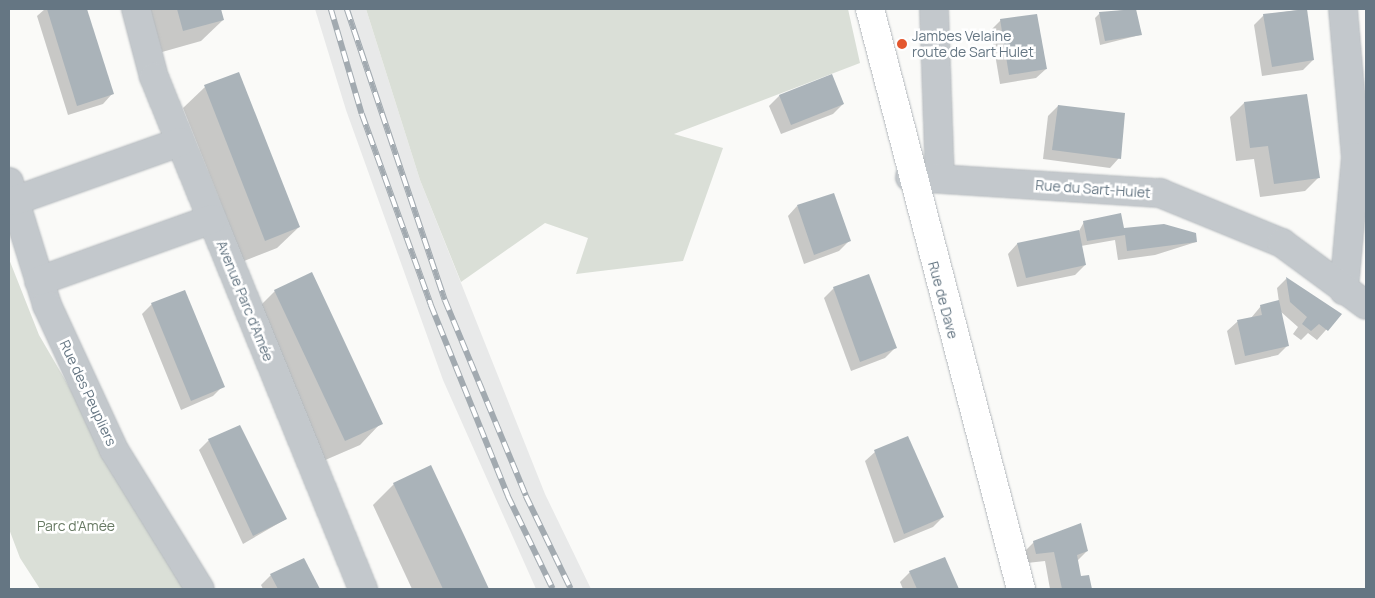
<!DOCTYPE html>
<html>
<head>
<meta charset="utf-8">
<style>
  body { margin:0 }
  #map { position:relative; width:1375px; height:598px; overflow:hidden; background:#fafaf8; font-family:Manrope,sans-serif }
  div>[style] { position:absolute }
  .built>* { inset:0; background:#e8e9e9 }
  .green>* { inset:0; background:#dadfd7 }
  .shadow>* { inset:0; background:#0003 }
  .building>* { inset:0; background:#aab3b9 }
  .roads { filter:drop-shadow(0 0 1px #b5babe) drop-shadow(0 0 1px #b5babe) }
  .minor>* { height:28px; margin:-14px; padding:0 14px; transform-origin:14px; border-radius:14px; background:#c3c8cc }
  .major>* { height:28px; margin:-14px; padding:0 14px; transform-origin:14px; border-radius:14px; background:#fff }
  .rail>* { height:5.5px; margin-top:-2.75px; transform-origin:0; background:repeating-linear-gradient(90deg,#fff 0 11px,#a2aab0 0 22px); box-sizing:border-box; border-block:1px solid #a2aab0 }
  .dots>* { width:14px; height:14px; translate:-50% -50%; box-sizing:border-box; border:2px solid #fff; border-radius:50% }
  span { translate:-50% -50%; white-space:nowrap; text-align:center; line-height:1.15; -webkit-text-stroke:5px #fff; paint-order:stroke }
  .poi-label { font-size:14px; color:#657683 }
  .left { translate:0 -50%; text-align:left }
  .street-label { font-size:14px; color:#657683 }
  .park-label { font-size:14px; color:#687a64 }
  .frame { position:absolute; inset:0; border:10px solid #657683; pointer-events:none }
</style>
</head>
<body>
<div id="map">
  <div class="built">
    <i style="clip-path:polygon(315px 9px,366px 9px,420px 180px,545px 494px,591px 589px,536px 589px,443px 380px,346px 110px)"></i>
  </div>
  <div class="green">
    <i style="clip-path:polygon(366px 9px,848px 9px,860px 63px,674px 134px,723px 148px,683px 261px,576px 274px,588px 238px,545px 223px,461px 282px,420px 180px)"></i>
    <i style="clip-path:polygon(9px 259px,39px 335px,187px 589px,40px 589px,20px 558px,9px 529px)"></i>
  </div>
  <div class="shadow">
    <i style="clip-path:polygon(45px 9px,86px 9px,112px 94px,103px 104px,68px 115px,37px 16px)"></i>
    <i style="clip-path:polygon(150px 9px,220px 9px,223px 20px,201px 41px,162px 52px)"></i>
    <i style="clip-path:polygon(1135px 9px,1140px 35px,1100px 45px,1095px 18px,1100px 13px)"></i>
    <i style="clip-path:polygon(1305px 9px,1313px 60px,1303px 70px,1262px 76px,1254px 25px,1264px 15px)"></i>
    <i style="clip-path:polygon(1001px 20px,1046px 69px,1036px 78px,1000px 84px,991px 30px)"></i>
    <i style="clip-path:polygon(831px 75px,843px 104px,833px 114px,781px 134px,769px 106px,779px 96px)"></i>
    <i style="clip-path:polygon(205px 87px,299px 227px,277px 248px,244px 261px,183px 108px)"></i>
    <i style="clip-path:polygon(1306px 95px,1319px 177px,1305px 191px,1260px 197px,1254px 159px,1236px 161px,1230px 117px,1244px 103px)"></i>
    <i style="clip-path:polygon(1058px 106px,1119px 158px,1110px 168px,1043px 159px,1048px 116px)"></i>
    <i style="clip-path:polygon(797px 206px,849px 241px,839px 251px,804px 264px,788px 216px)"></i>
    <i style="clip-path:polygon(1084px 222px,1123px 231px,1196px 242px,1155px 255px,1118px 260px,1115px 240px,1081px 246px,1085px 265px,1075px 275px,1017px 287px,1008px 254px,1017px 244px,1079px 231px)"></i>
    <i style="clip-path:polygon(1286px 279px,1340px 314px,1317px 340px,1308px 333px,1301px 340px,1293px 334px,1298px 327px,1280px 311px,1288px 345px,1278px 355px,1235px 365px,1227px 331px,1237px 322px,1251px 318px,1261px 306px,1279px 302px,1277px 288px)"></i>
    <i style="clip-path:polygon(834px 288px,895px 348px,885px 358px,851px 371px,824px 298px)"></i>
    <i style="clip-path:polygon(275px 291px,381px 423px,360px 445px,323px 461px,254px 312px)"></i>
    <i style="clip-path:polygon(152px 304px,223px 386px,213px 396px,181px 410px,142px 314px)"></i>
    <i style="clip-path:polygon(240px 427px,286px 519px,243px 544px,199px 450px,209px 440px)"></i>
    <i style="clip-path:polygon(875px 452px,943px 517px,933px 527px,894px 543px,865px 461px)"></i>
    <i style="clip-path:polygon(431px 467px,488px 589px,412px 589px,373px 505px,394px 484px)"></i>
    <i style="clip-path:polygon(1034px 542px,1087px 551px,1077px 561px,1080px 577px,1088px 576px,1091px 589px,1050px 589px,1045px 561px,1027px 563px,1024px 552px)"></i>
    <i style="clip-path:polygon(945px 558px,956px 589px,903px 589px,900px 582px,910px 572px)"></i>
    <i style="clip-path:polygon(303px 559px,317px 589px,263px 589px,261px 585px,271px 575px)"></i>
  </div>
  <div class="building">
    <i style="clip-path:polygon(47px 9px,87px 9px,114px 94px,77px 106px)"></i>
    <i style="clip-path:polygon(177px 9px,221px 9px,224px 20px,183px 31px)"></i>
    <i style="clip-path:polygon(1136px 9px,1142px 35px,1105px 41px,1099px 12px)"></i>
    <i style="clip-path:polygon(1307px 9px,1314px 60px,1272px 67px,1263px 14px)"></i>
    <i style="clip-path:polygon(1037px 14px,1047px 69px,1009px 75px,1000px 19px)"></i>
    <i style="clip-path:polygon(239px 72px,300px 227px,265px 241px,204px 85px)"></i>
    <i style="clip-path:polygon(832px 74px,844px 104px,791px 125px,779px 95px)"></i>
    <i style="clip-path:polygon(1307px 94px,1320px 178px,1274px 184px,1268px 146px,1250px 148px,1244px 102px)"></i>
    <i style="clip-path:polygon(1058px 105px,1125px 113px,1121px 159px,1052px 150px)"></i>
    <i style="clip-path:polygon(834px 193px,851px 241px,814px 255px,797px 205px)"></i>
    <i style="clip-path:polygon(1121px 213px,1124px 228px,1164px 224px,1196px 233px,1197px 242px,1127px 251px,1125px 235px,1087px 241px,1083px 221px)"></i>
    <i style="clip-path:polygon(1079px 230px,1086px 265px,1026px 278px,1017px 243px)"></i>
    <i style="clip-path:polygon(312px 272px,383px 424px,345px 441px,274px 290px)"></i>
    <i style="clip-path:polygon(869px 274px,897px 348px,860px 362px,833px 287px)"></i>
    <i style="clip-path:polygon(1286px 277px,1342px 314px,1328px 331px,1319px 324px,1311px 331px,1302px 324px,1307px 317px,1290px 302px)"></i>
    <i style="clip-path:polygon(185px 290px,225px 387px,191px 401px,151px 303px)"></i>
    <i style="clip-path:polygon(1279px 300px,1289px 346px,1245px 356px,1237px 320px,1262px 315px,1260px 305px)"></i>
    <i style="clip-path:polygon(240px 425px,287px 519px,253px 536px,208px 439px)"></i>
    <i style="clip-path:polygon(908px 436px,944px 517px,904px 534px,874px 450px)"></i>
    <i style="clip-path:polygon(431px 465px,464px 535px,489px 589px,443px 589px,393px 483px)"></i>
    <i style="clip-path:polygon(1081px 523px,1088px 551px,1077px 555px,1081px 576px,1089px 575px,1092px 589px,1062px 589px,1054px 552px,1036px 554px,1033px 541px)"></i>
    <i style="clip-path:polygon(945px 557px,959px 589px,917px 589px,909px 571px)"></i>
    <i style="clip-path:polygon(304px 558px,320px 589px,278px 589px,270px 574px)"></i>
  </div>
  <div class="roads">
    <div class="minor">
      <i style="left:136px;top:9px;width:70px;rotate:75.2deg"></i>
      <i style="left:154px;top:77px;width:553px;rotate:67.79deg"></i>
      <i style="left:934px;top:9px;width:169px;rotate:88deg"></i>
      <i style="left:1343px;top:9px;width:149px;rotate:85deg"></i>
      <i style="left:1356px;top:157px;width:134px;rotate:95.2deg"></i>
      <i style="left:910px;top:177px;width:251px;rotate:3.7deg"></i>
      <i style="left:1160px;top:193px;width:132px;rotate:22.3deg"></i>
      <i style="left:1282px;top:243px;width:104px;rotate:36.4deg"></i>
      <i style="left:9px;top:182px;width:129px;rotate:72.8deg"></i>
      <i style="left:47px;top:305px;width:160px;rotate:65.2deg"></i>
      <i style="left:114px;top:450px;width:163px;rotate:58.3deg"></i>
      <i style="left:14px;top:201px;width:176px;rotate:-19.6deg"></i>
      <i style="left:39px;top:281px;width:184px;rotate:-19.7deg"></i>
    </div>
    <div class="major">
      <i style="left:870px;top:9px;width:599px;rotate:75.41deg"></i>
    </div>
  </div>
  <div class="rail">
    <i style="left:331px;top:9px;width:109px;rotate:73.6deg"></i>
    <i style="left:362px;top:114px;width:203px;rotate:70.1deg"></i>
    <i style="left:431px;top:305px;width:206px;rotate:68deg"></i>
    <i style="left:508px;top:496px;width:103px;rotate:64.2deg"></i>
    <i style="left:347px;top:9px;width:307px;rotate:71.4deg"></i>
    <i style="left:445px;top:300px;width:212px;rotate:67.5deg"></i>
    <i style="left:526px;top:496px;width:103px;rotate:64.2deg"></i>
  </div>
  <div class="dots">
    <i style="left:902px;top:44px;background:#e4572e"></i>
  </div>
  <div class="poi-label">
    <span class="left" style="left:912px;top:44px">Jambes Velaine<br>route de Sart Hulet</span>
  </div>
  <div class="street-label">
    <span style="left:1093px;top:189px;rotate:4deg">Rue du Sart-Hulet</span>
    <span style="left:943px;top:300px;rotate:75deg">Rue de Dave</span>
    <span style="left:245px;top:301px;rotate:68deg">Avenue Parc d'Amée</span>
    <span style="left:88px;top:393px;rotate:65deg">Rue des Peupliers</span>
  </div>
  <div class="park-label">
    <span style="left:76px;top:526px">Parc d'Amée</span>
  </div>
  <div class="frame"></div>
</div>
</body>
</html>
